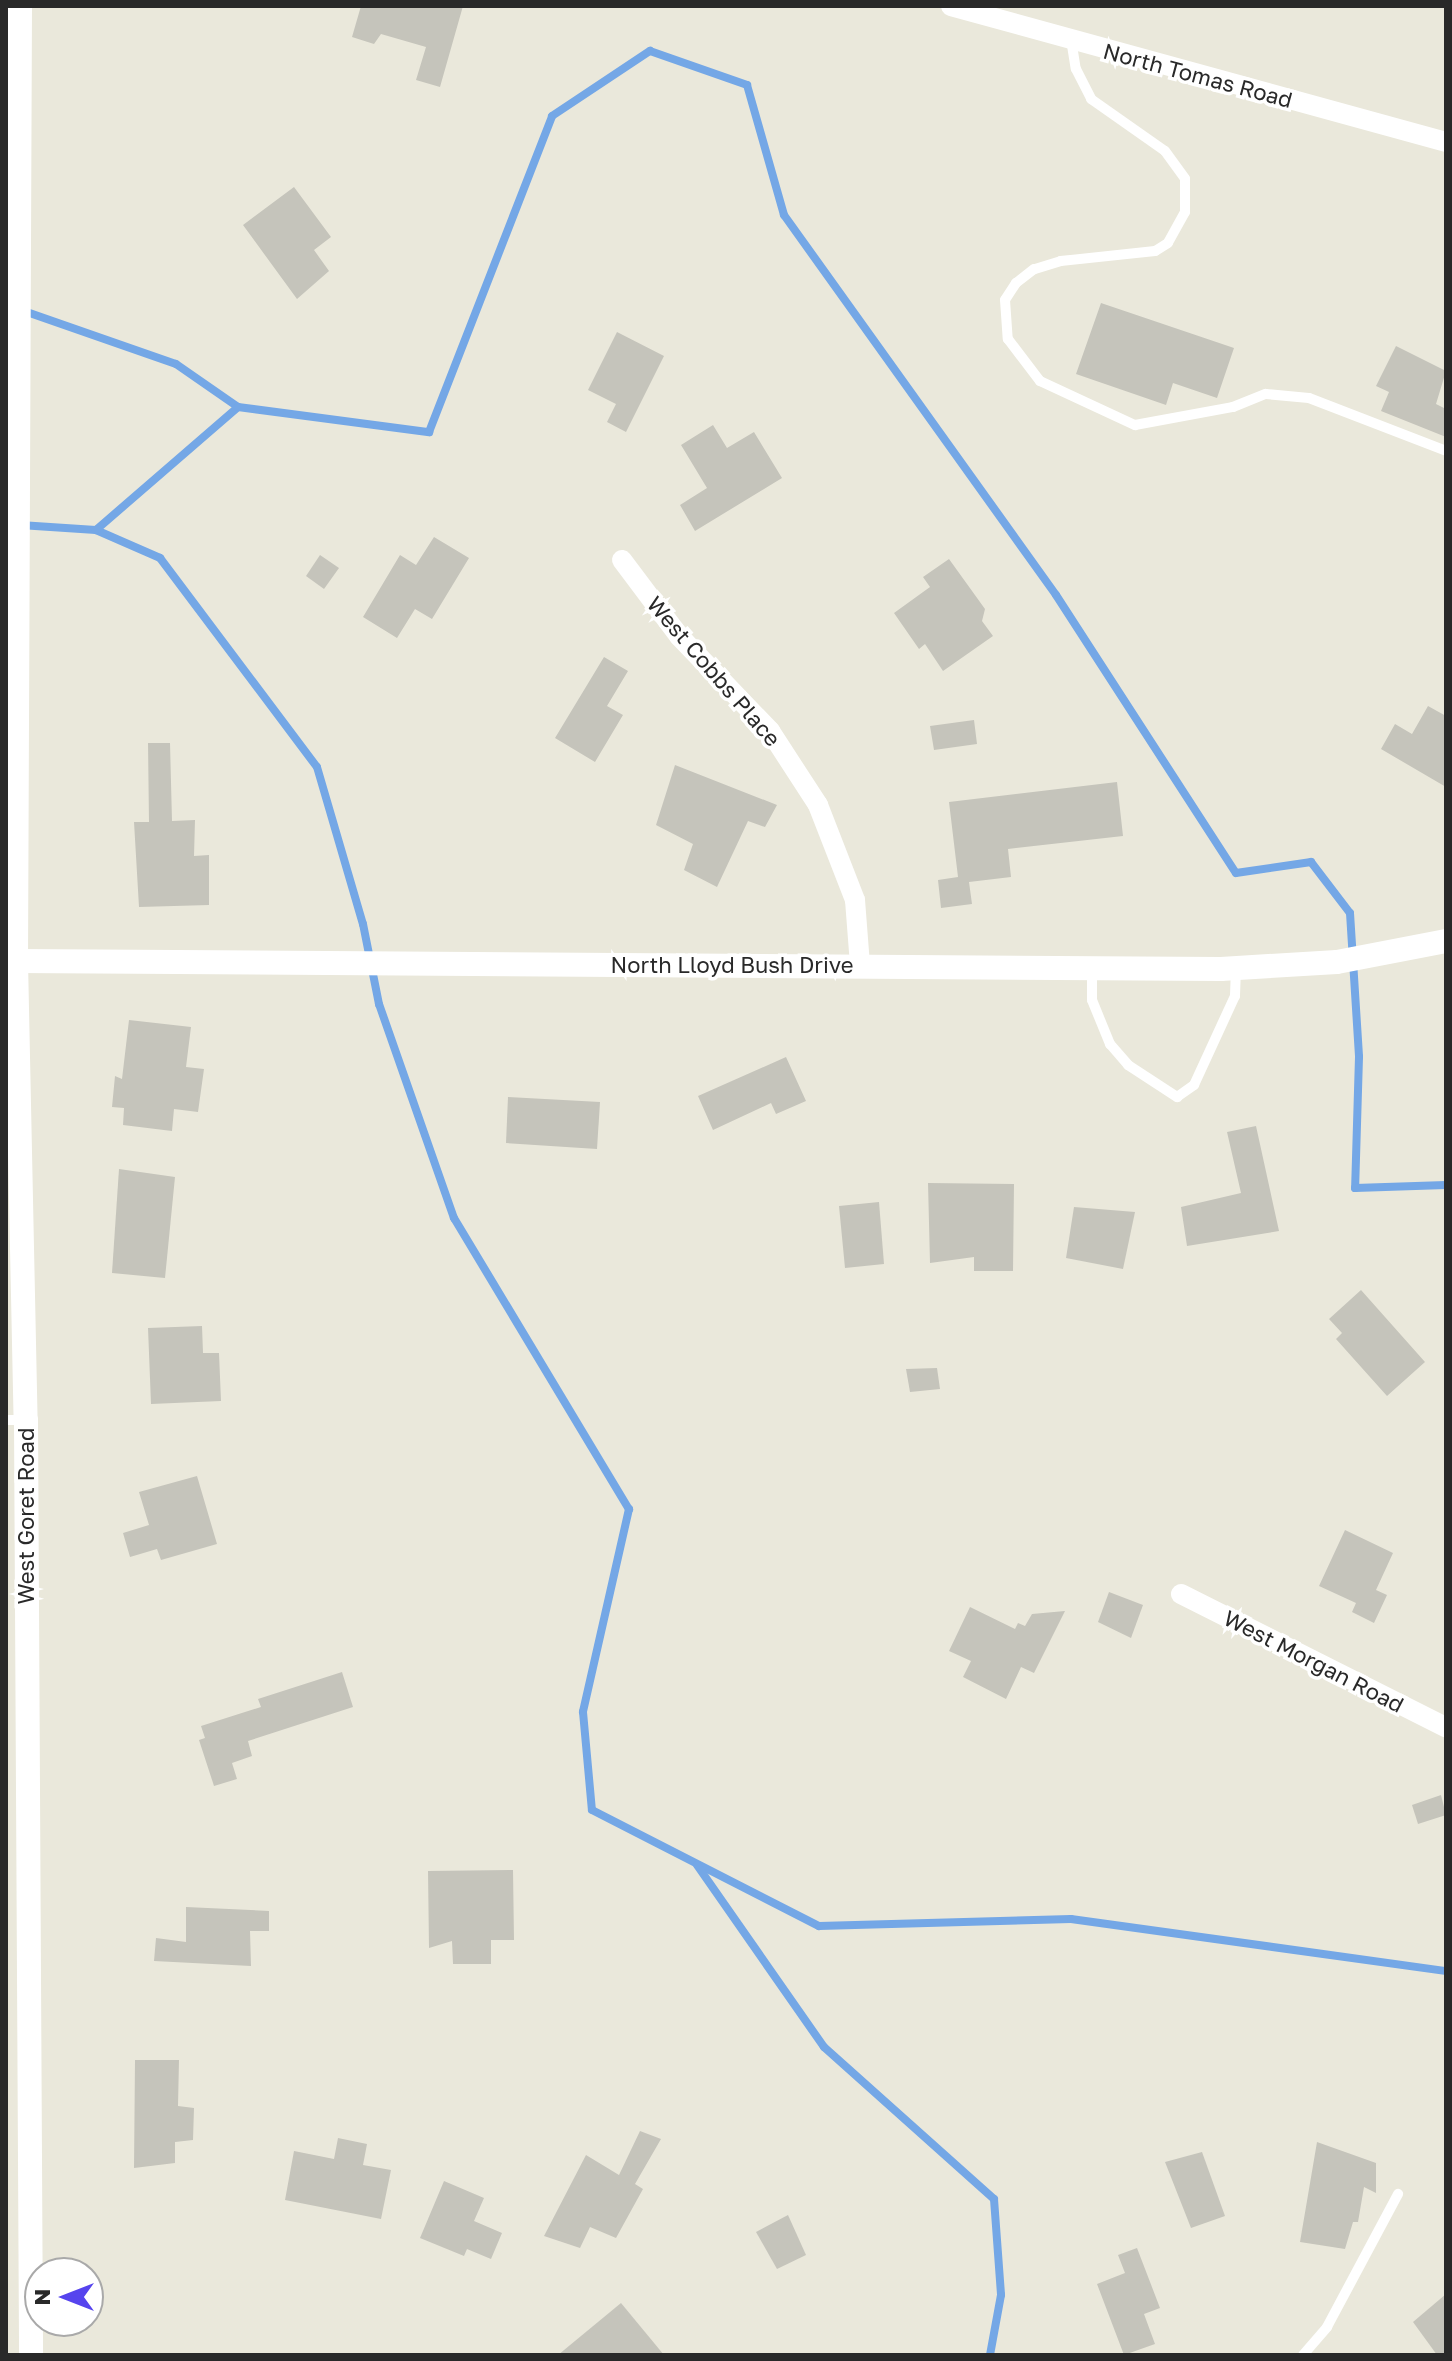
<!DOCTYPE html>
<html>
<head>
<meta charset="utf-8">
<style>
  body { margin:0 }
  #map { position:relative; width:1452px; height:2361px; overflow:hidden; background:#eae8db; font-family:"Golos Text",sans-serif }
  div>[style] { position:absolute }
  .stream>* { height:8px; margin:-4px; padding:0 4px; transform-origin:4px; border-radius:4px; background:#74a7e6 }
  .building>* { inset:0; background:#c5c4bb }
  .service>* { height:10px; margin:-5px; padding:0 5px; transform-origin:5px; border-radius:5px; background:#fff }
  .minor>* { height:20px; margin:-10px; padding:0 10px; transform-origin:10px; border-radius:10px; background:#fff }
  .tertiary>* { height:24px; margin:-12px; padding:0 12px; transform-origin:12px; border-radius:12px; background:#fff }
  span { translate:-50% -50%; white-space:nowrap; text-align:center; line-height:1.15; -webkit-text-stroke:7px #fff; paint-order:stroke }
  .street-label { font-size:22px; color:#292929 }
  .frame { position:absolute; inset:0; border:8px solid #292929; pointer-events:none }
  .north { position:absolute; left:24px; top:2257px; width:80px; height:80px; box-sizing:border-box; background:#fff; border:2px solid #a9a9a9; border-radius:50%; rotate:270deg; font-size:22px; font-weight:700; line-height:32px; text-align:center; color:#292929 }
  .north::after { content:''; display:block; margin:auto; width:28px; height:36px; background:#5644ee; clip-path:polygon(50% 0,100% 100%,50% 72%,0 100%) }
</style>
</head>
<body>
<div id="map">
  <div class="stream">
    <i style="left:21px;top:310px;width:164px;rotate:19.2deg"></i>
    <i style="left:176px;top:364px;width:75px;rotate:34.7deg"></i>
    <i style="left:20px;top:525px;width:76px;rotate:3.8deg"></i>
    <i style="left:96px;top:530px;width:70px;rotate:23.6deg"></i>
    <i style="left:160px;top:558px;width:261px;rotate:53.1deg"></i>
    <i style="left:317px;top:767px;width:164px;rotate:73.7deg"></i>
    <i style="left:363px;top:924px;width:82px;rotate:78.7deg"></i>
    <i style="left:379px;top:1004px;width:227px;rotate:70.7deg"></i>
    <i style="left:454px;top:1218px;width:340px;rotate:59deg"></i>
    <i style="left:629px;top:1509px;width:208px;rotate:102.8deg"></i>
    <i style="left:583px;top:1712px;width:98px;rotate:84.8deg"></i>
    <i style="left:592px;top:1810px;width:255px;rotate:27.1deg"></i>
    <i style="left:819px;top:1926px;width:252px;rotate:-1.6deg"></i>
    <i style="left:1071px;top:1919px;width:379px;rotate:7.9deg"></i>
    <i style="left:96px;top:530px;width:188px;rotate:-40.9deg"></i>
    <i style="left:238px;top:407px;width:193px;rotate:7.5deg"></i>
    <i style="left:429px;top:432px;width:339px;rotate:-68.7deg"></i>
    <i style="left:552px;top:116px;width:118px;rotate:-33.6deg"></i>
    <i style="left:650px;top:51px;width:103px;rotate:19.3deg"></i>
    <i style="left:747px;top:85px;width:135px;rotate:74.1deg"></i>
    <i style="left:784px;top:215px;width:467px;rotate:54.4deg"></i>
    <i style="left:1056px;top:595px;width:331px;rotate:57.1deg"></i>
    <i style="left:1236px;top:873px;width:76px;rotate:-8.3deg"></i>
    <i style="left:1311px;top:862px;width:64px;rotate:52.6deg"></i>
    <i style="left:1350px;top:913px;width:144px;rotate:86.4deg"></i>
    <i style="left:1359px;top:1057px;width:131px;rotate:91.7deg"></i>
    <i style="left:1355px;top:1188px;width:91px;rotate:-1.9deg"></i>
    <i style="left:697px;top:1865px;width:222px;rotate:55.1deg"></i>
    <i style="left:824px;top:2047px;width:228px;rotate:41.8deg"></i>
    <i style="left:994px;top:2199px;width:96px;rotate:85.8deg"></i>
    <i style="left:1001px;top:2295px;width:61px;rotate:100.4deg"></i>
  </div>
  <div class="building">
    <i style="clip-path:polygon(361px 6px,463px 6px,440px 87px,416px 80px,426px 47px,381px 34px,374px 44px,352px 37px)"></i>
    <i style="clip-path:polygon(294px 187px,331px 237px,314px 250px,329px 271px,297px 299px,243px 225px)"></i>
    <i style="clip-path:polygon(1101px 303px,1234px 348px,1217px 398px,1173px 383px,1166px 405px,1076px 374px)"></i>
    <i style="clip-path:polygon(617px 332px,664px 356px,626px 432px,607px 422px,616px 404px,588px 390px)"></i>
    <i style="clip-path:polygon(1396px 346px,1446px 371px,1436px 404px,1446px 409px,1446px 437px,1381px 411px,1389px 392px,1376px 386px)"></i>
    <i style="clip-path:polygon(713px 425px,727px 448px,754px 432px,782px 478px,695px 531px,680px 505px,707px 488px,681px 445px)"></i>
    <i style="clip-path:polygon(434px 537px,469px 558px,432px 619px,415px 609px,397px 638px,363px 617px,400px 555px,416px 565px)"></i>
    <i style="clip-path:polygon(320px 555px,339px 568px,324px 589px,306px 576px)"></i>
    <i style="clip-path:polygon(949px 559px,985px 609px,982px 621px,993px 636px,943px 671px,925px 644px,919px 649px,894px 613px,930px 587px,923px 577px)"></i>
    <i style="clip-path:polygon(604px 657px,628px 671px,607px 706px,623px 715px,595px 762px,555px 738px)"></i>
    <i style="clip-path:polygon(1428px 706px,1446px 716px,1446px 787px,1381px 749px,1395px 724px,1412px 734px)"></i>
    <i style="clip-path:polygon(974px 720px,977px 744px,934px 750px,930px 726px)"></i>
    <i style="clip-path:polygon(148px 743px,170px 743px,172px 821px,195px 820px,194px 856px,209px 855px,209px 905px,139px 907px,134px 822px,149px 822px)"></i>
    <i style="clip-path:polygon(675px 765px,777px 805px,765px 827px,748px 821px,717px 887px,684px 870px,693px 844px,656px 825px)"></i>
    <i style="clip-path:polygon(1117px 782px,1123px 836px,1008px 849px,1011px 877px,969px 882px,972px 904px,941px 908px,938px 880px,958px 877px,949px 802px)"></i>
    <i style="clip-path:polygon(129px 1020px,191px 1027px,186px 1067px,204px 1069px,198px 1112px,174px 1109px,172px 1131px,123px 1125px,124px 1108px,112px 1107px,115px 1076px,122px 1079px)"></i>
    <i style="clip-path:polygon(786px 1057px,806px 1101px,776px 1114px,771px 1103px,713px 1130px,698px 1096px)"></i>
    <i style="clip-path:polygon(508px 1097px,600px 1102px,597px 1149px,506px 1143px)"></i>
    <i style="clip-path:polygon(1256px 1126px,1279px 1231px,1187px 1246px,1181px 1207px,1241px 1193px,1227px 1132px)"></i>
    <i style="clip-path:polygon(119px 1169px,175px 1177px,165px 1278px,112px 1273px)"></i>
    <i style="clip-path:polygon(928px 1183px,1014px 1184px,1013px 1271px,974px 1271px,974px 1257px,930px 1263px)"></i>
    <i style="clip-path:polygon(879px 1202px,884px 1264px,845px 1268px,839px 1206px)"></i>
    <i style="clip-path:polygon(1074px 1207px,1135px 1212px,1123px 1269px,1066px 1258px)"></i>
    <i style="clip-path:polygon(1361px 1290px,1425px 1362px,1387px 1396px,1336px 1339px,1342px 1333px,1329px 1319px)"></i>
    <i style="clip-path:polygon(202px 1326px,203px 1353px,219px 1353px,221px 1401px,151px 1404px,148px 1328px)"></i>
    <i style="clip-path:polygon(937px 1368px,940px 1389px,910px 1392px,906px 1369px)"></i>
    <i style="clip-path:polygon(197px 1476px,217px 1544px,161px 1560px,157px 1549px,130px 1557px,123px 1533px,149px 1525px,139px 1492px)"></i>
    <i style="clip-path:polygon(1345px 1530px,1393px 1553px,1376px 1590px,1387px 1595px,1374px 1623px,1352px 1612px,1356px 1603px,1319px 1586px)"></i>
    <i style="clip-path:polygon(1109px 1592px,1143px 1605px,1131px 1638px,1098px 1622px)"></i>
    <i style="clip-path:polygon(970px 1607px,1015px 1629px,1018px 1623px,1025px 1626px,1032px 1614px,1065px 1611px,1034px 1673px,1021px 1667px,1006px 1699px,963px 1677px,971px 1661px,949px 1651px)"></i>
    <i style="clip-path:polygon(342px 1672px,353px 1707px,248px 1741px,252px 1756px,232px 1763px,237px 1779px,214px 1786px,199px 1740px,205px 1738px,201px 1726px,261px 1707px,258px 1699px)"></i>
    <i style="clip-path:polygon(1441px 1795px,1446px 1815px,1418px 1824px,1412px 1805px)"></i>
    <i style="clip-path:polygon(513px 1870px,514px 1940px,491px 1940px,491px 1964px,453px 1964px,452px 1941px,429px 1948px,428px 1871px)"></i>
    <i style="clip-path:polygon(186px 1907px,269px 1911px,269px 1931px,250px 1931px,251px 1966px,154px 1961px,156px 1938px,186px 1942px)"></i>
    <i style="clip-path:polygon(135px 2060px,179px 2060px,178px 2106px,194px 2108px,193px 2140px,175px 2142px,175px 2163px,134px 2168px)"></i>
    <i style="clip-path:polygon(640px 2131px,661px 2139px,635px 2184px,643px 2189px,616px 2238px,590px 2227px,580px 2248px,544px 2236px,586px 2155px,619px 2175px)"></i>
    <i style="clip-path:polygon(338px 2138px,367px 2144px,363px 2165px,391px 2170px,381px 2219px,285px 2200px,294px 2151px,334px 2159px)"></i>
    <i style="clip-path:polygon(1317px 2142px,1376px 2163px,1376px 2193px,1364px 2187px,1358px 2222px,1353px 2222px,1345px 2249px,1300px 2242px)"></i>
    <i style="clip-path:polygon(1202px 2152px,1225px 2216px,1191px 2228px,1165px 2162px)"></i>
    <i style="clip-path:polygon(444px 2181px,484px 2198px,474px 2221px,502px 2233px,491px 2259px,467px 2249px,464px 2256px,420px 2238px)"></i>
    <i style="clip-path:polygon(788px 2215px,806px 2255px,777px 2269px,756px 2232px)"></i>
    <i style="clip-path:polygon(1137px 2248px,1160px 2308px,1144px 2314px,1155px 2344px,1124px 2355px,1097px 2284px,1125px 2273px,1118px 2255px)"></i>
    <i style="clip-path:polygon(1446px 2294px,1446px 2355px,1437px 2355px,1413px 2322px)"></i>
    <i style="clip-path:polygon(621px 2303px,664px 2355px,558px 2355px)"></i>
  </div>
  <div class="service">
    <i style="left:1071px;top:39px;width:30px;rotate:81deg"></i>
    <i style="left:1076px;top:69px;width:34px;rotate:63deg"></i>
    <i style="left:1091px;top:99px;width:90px;rotate:35.1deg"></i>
    <i style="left:1165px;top:151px;width:34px;rotate:54deg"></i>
    <i style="left:1185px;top:179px;width:33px;rotate:90deg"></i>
    <i style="left:1185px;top:212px;width:35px;rotate:119deg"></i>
    <i style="left:1168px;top:243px;width:15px;rotate:148deg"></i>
    <i style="left:1155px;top:251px;width:95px;rotate:173.9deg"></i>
    <i style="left:1061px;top:261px;width:28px;rotate:163deg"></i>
    <i style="left:1034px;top:269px;width:23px;rotate:142deg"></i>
    <i style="left:1016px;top:283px;width:20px;rotate:123deg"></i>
    <i style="left:1005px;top:300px;width:39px;rotate:86deg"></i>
    <i style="left:1008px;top:339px;width:53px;rotate:52.7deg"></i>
    <i style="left:1040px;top:381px;width:105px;rotate:24.9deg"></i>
    <i style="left:1135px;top:425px;width:100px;rotate:-10.4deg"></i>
    <i style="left:1233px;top:407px;width:35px;rotate:-22deg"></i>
    <i style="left:1266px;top:394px;width:43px;rotate:5.3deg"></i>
    <i style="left:1309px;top:398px;width:147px;rotate:21.1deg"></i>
    <i style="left:1092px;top:969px;width:31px;rotate:90deg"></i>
    <i style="left:1092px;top:1000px;width:48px;rotate:67.8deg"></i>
    <i style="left:1110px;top:1044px;width:28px;rotate:49deg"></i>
    <i style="left:1128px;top:1065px;width:59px;rotate:33.1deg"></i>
    <i style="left:1177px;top:1097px;width:21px;rotate:-35deg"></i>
    <i style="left:1194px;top:1085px;width:98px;rotate:-65.3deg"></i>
    <i style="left:1235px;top:996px;width:27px;rotate:-88deg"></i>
    <i style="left:6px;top:1420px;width:18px"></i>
    <i style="left:1303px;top:2355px;width:37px;rotate:-49deg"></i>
    <i style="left:1327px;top:2327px;width:151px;rotate:-61.9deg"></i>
  </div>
  <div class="minor">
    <i style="left:951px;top:6px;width:513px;rotate:15.36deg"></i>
    <i style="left:622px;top:560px;width:95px;rotate:53.1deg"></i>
    <i style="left:679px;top:636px;width:132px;rotate:46.2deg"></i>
    <i style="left:770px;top:731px;width:88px;rotate:57deg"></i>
    <i style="left:818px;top:805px;width:102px;rotate:68.7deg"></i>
    <i style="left:855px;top:900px;width:65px;rotate:85.6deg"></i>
    <i style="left:1181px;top:1594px;width:297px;rotate:26.7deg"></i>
  </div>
  <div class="tertiary">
    <i style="left:20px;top:6px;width:955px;rotate:90.24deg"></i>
    <i style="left:16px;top:961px;width:459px;rotate:88.8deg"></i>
    <i style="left:26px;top:1420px;width:935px;rotate:89.69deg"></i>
    <i style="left:16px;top:961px;width:1205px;rotate:0.38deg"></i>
    <i style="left:1221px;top:969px;width:116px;rotate:-3.5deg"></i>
    <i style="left:1337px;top:962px;width:111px;rotate:-10.9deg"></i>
  </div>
  <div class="street-label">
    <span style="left:1198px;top:75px;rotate:15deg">North Tomas Road</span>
    <span style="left:714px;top:671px;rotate:49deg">West Cobbs Place</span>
    <span style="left:732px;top:965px">North Lloyd Bush Drive</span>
    <span style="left:26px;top:1516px;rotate:-90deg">West Goret Road</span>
    <span style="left:1314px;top:1661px;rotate:27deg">West Morgan Road</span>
  </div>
  <div class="frame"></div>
  <div class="north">N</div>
</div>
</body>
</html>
